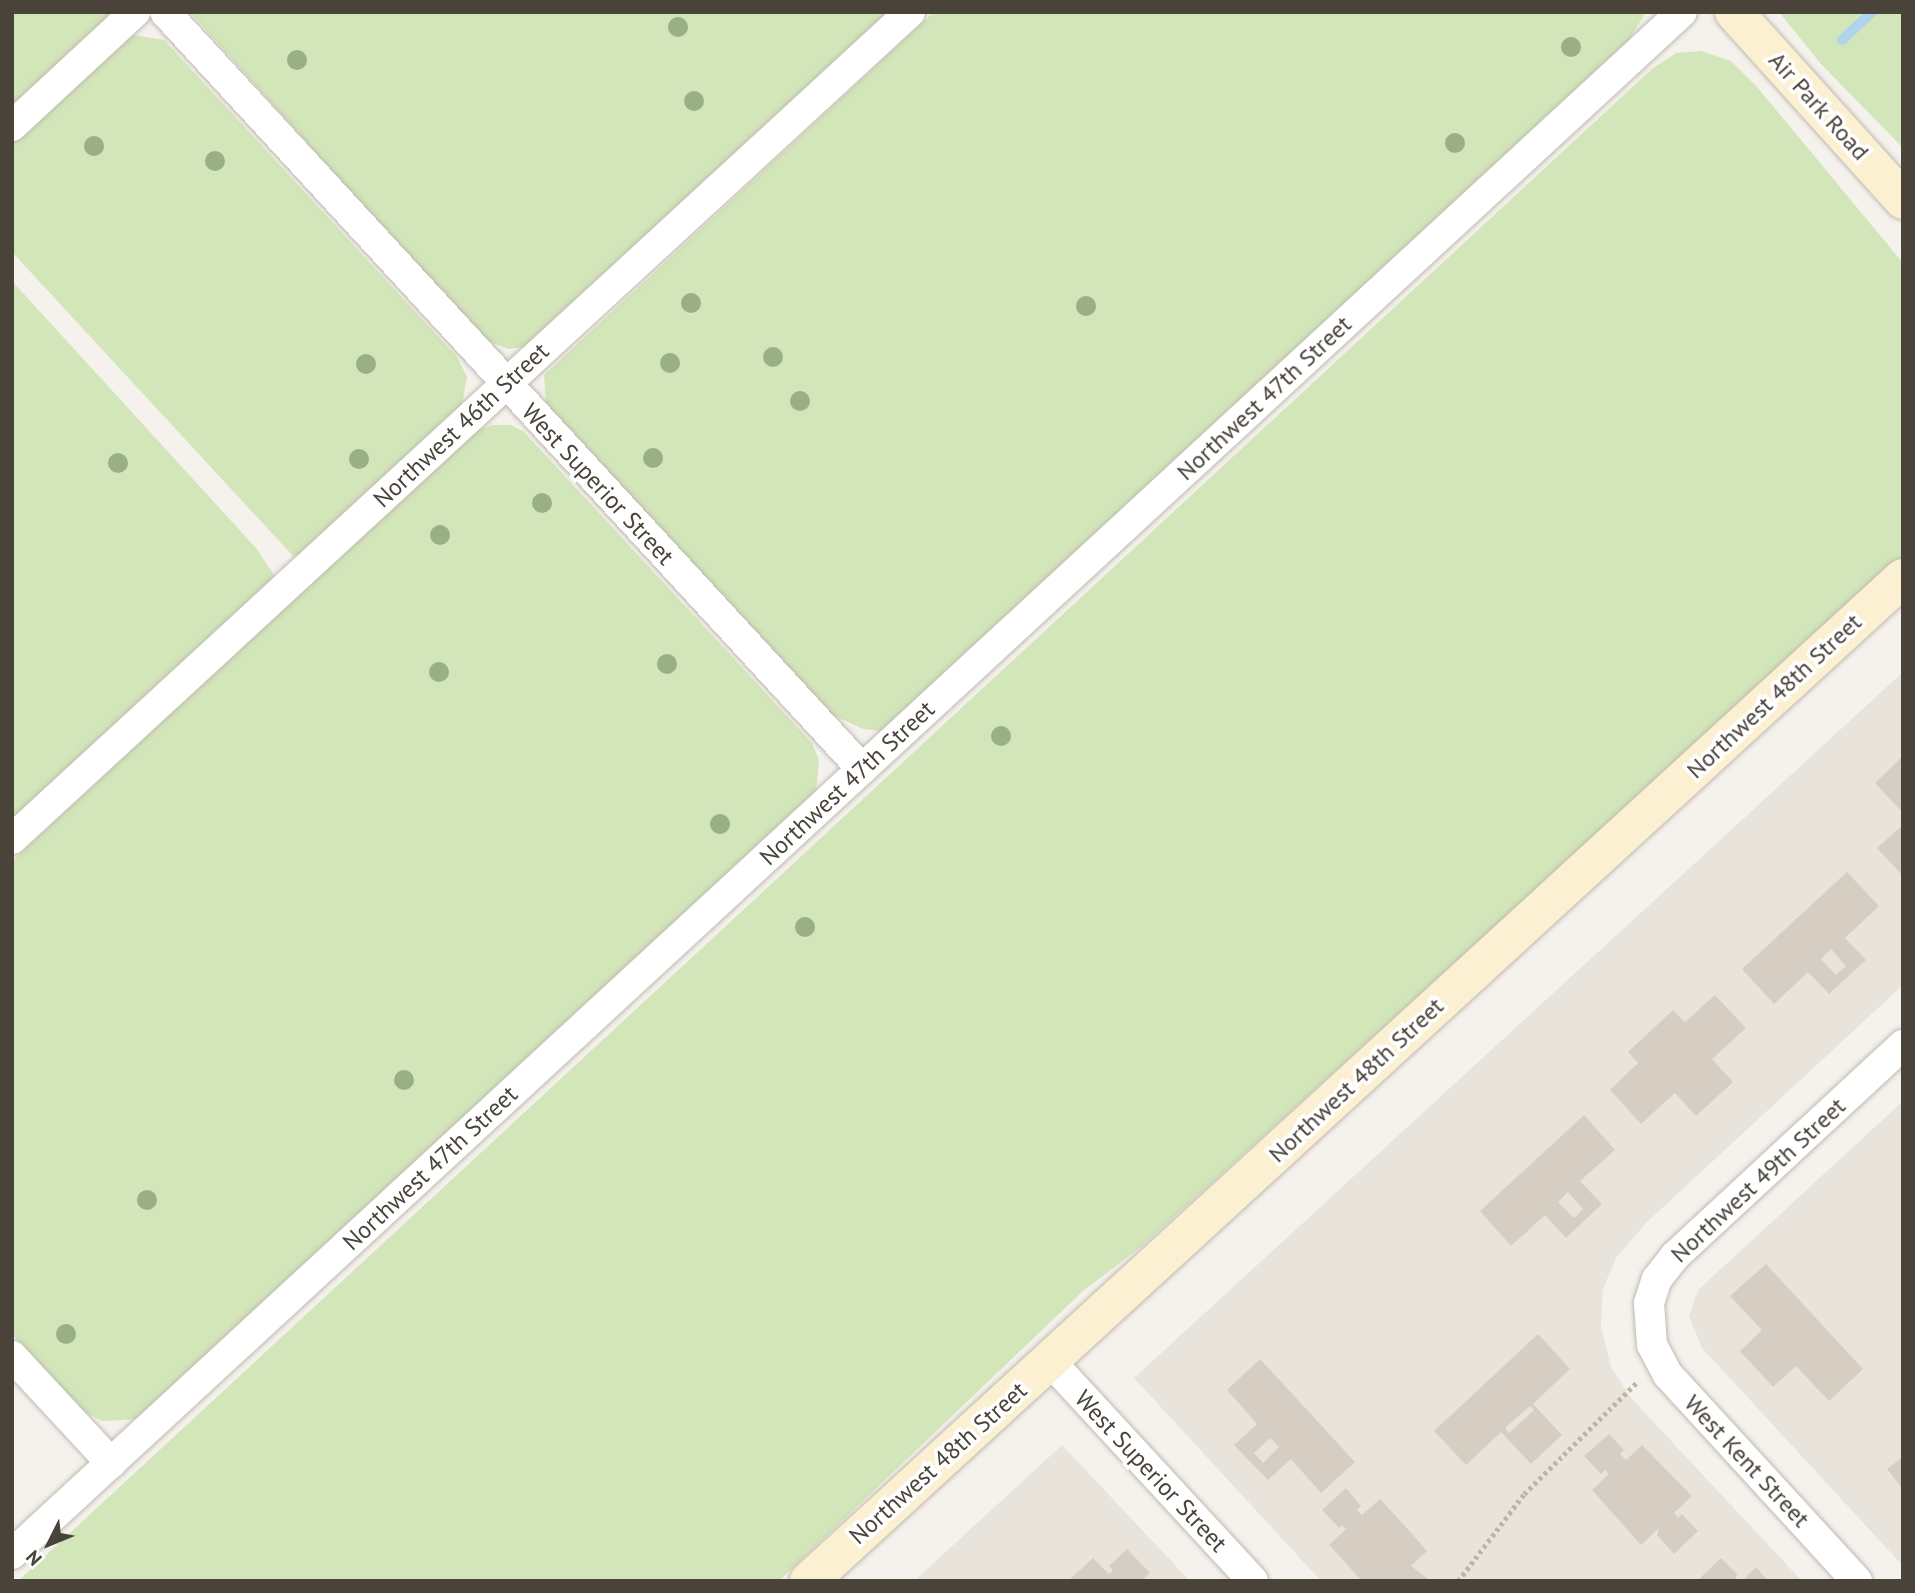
<!DOCTYPE html>
<html>
<head>
<meta charset="utf-8">
<style>
  body { margin:0 }
  #map { position:relative; width:1915px; height:1593px; overflow:hidden; background:#f5f2ed; font-family:"PT Sans",sans-serif }
  div>[style] { position:absolute }
  .residential>* { inset:0; background:#e9e4db }
  .green>* { inset:0; background:#d2e6b9 }
  .stream>* { height:10px; margin:-5px; padding:0 5px; transform-origin:5px; border-radius:5px; background:#afd4ec }
  .building>* { inset:0; background:#d6cec3 }
  .path>* { height:4.5px; margin-top:-2.25px; transform-origin:0; background:repeating-linear-gradient(90deg,#c1b5a2 0 3.5px,transparent 0 7px) }
  .roads { filter:drop-shadow(0 0 2px #c0bab0) drop-shadow(0 0 2px #c0bab0) }
  .minor>* { height:30px; margin:-15px; padding:0 15px; transform-origin:15px; border-radius:15px; background:#fff }
  .secondary>* { height:38px; margin:-19px; padding:0 19px; transform-origin:19px; border-radius:19px; background:#fbf0d1 }
  .trees>* { width:20px; height:20px; margin:-10px; border-radius:50%; background:#99af86 }
  span { translate:-50% -50%; white-space:nowrap; text-align:center; line-height:1.15; -webkit-text-stroke:7px #fff; paint-order:stroke }
  .street-label { font-size:24px; color:#49433a }
  .frame { position:absolute; inset:0; border:14px solid #49433a; pointer-events:none }
  .north { position:absolute; left:14px; top:1509px; width:70px; height:70px; -webkit-text-stroke:5px #fff; paint-order:stroke; rotate:227deg; font-size:19px; font-weight:700; line-height:28px; text-align:center; color:#49433a }
  .north::after { content:''; display:block; margin:auto; width:24px; height:32px; background:#49433a; clip-path:polygon(50% 0,100% 100%,50% 72%,0 100%) }
</style>
</head>
<body>
<div id="map">
  <div class="residential">
    <i style="clip-path:polygon(1903px 672px,1903px 985px,1646px 1223px,1616px 1258px,1603px 1289px,1601px 1326px,1611px 1367px,1632px 1399px,1802px 1581px,1321px 1581px,1134px 1378px)"></i>
    <i style="clip-path:polygon(1903px 1101px,1903px 1566px,1702px 1348px,1689px 1316px,1698px 1290px)"></i>
    <i style="clip-path:polygon(1062px 1445px,1190px 1581px,914px 1581px)"></i>
  </div>
  <div class="green">
    <i style="clip-path:polygon(12px 12px,110px 12px,98px 31px,12px 110px)"></i>
    <i style="clip-path:polygon(190px 12px,896px 12px,533px 346px,509px 349px,484px 340px)"></i>
    <i style="clip-path:polygon(934px 12px,1646px 12px,1627px 43px,897px 720px,880px 731px,863px 729px,829px 713px,546px 406px,544px 375px)"></i>
    <i style="clip-path:polygon(1779px 12px,1903px 12px,1903px 148px,1821px 64px)"></i>
    <i style="clip-path:polygon(133px 35px,164px 40px,457px 357px,467px 377px,461px 410px,307px 553px,293px 556px,12px 252px,12px 143px)"></i>
    <i style="clip-path:polygon(1701px 51px,1731px 61px,1757px 87px,1903px 263px,1903px 557px,1142px 1246px,1083px 1291px,779px 1581px,18px 1581px,1653px 68px,1676px 53px)"></i>
    <i style="clip-path:polygon(12px 281px,256px 548px,274px 575px,264px 595px,12px 826px)"></i>
    <i style="clip-path:polygon(493px 425px,511px 425px,524px 432px,812px 743px,819px 760px,816px 794px,143px 1419px,102px 1421px,81px 1410px,12px 1334px,12px 861px,477px 430px)"></i>
  </div>
  <div class="stream">
    <i style="left:1842px;top:40px;width:41px;rotate:-43deg"></i>
  </div>
  <div class="building">
    <i style="clip-path:polygon(1903px 756px,1903px 813px,1875px 783px)"></i>
    <i style="clip-path:polygon(1903px 825px,1903px 876px,1877px 848px)"></i>
    <i style="clip-path:polygon(evenodd,1847px 872px,1879px 906px,1845px 938px,1866px 960px,1829px 994px,1808px 972px,1774px 1004px,1742px 969px,1847px 872px,1831px 949px,1846px 966px,1836px 975px,1821px 959px,1831px 949px)"></i>
    <i style="clip-path:polygon(1715px 995px,1746px 1028px,1712px 1059px,1733px 1082px,1696px 1116px,1675px 1093px,1641px 1124px,1610px 1090px,1638px 1063px,1628px 1052px,1673px 1010px,1685px 1022px)"></i>
    <i style="clip-path:polygon(evenodd,1584px 1115px,1615px 1150px,1580px 1181px,1602px 1204px,1566px 1238px,1545px 1215px,1511px 1246px,1480px 1211px,1584px 1115px,1568px 1192px,1583px 1209px,1574px 1218px,1558px 1202px,1568px 1192px)"></i>
    <i style="clip-path:polygon(1766px 1264px,1863px 1369px,1829px 1401px,1796px 1366px,1773px 1387px,1740px 1351px,1762px 1330px,1730px 1296px)"></i>
    <i style="clip-path:polygon(evenodd,1538px 1334px,1570px 1369px,1533px 1404px,1562px 1435px,1531px 1464px,1501px 1432px,1466px 1465px,1434px 1431px,1538px 1334px,1530px 1406px,1534px 1410px,1509px 1433px,1505px 1428px,1530px 1406px)"></i>
    <i style="clip-path:polygon(evenodd,1260px 1359px,1355px 1462px,1321px 1493px,1291px 1459px,1268px 1480px,1234px 1445px,1257px 1424px,1227px 1390px,1260px 1359px,1270px 1438px,1279px 1447px,1263px 1463px,1254px 1453px,1270px 1438px)"></i>
    <i style="clip-path:polygon(1609px 1434px,1624px 1450px,1620px 1454px,1626px 1460px,1642px 1445px,1692px 1496px,1674px 1513px,1678px 1518px,1682px 1514px,1698px 1531px,1674px 1554px,1657px 1535px,1659px 1528px,1641px 1545px,1592px 1490px,1609px 1474px,1605px 1470px,1601px 1474px,1584px 1456px)"></i>
    <i style="clip-path:polygon(1903px 1457px,1903px 1489px,1887px 1469px)"></i>
    <i style="clip-path:polygon(1346px 1488px,1361px 1506px,1357px 1510px,1362px 1515px,1380px 1499px,1404px 1525px,1427px 1551px,1411px 1566px,1431px 1581px,1362px 1581px,1353px 1571px,1329px 1545px,1346px 1529px,1342px 1525px,1339px 1528px,1322px 1510px)"></i>
    <i style="clip-path:polygon(1127px 1549px,1150px 1573px,1141px 1581px,1068px 1581px,1093px 1558px,1109px 1574px,1113px 1570px,1109px 1566px)"></i>
    <i style="clip-path:polygon(1721px 1558px,1737px 1574px,1735px 1581px,1697px 1581px)"></i>
    <i style="clip-path:polygon(1756px 1567px,1768px 1581px,1742px 1581px)"></i>
  </div>
  <div class="path">
    <i style="left:1458px;top:1581px;width:109px;rotate:-52.8deg"></i>
    <i style="left:1524px;top:1494px;width:159px;rotate:-44.7deg"></i>
  </div>
  <div class="roads">
    <div class="minor">
      <i style="left:165px;top:12px;width:1029px;rotate:47.36deg"></i>
      <i style="left:12px;top:126px;width:168px;rotate:-42.8deg"></i>
      <i style="left:12px;top:839px;width:1221px;rotate:-42.64deg"></i>
      <i style="left:12px;top:1356px;width:146px;rotate:47.2deg"></i>
      <i style="left:1050px;top:1361px;width:299px;rotate:47.3deg"></i>
      <i style="left:12px;top:1554px;width:2273px;rotate:-42.72deg"></i>
      <i style="left:1857px;top:1581px;width:280px;rotate:-132.5deg"></i>
      <i style="left:1668px;top:1375px;width:34px;rotate:-118deg"></i>
      <i style="left:1652px;top:1345px;width:42px;rotate:-94.1deg"></i>
      <i style="left:1649px;top:1303px;width:25px;rotate:-72deg"></i>
      <i style="left:1657px;top:1279px;width:29px;rotate:-52deg"></i>
      <i style="left:1675px;top:1256px;width:311px;rotate:-42.8deg"></i>
    </div>
    <div class="secondary">
      <i style="left:1734px;top:12px;width:253px;rotate:48deg"></i>
      <i style="left:809px;top:1581px;width:1484px;rotate:-42.52deg"></i>
    </div>
  </div>
  <div class="trees">
    <i style="left:678px;top:27px"></i>
    <i style="left:1571px;top:47px"></i>
    <i style="left:297px;top:60px"></i>
    <i style="left:694px;top:101px"></i>
    <i style="left:1455px;top:143px"></i>
    <i style="left:94px;top:146px"></i>
    <i style="left:215px;top:161px"></i>
    <i style="left:691px;top:303px"></i>
    <i style="left:1086px;top:306px"></i>
    <i style="left:773px;top:357px"></i>
    <i style="left:670px;top:363px"></i>
    <i style="left:366px;top:364px"></i>
    <i style="left:800px;top:401px"></i>
    <i style="left:653px;top:458px"></i>
    <i style="left:359px;top:459px"></i>
    <i style="left:118px;top:463px"></i>
    <i style="left:542px;top:503px"></i>
    <i style="left:440px;top:535px"></i>
    <i style="left:667px;top:664px"></i>
    <i style="left:439px;top:672px"></i>
    <i style="left:1001px;top:736px"></i>
    <i style="left:720px;top:824px"></i>
    <i style="left:805px;top:927px"></i>
    <i style="left:404px;top:1080px"></i>
    <i style="left:147px;top:1200px"></i>
    <i style="left:66px;top:1334px"></i>
  </div>
  <div class="street-label">
    <span style="left:1819px;top:106px;rotate:48deg">Air Park Road</span>
    <span style="left:1264px;top:398px;rotate:-43deg">Northwest 47th Street</span>
    <span style="left:461px;top:425px;rotate:-43deg">Northwest 46th Street</span>
    <span style="left:598px;top:484px;rotate:47deg">West Superior Street</span>
    <span style="left:1774px;top:696px;rotate:-43deg">Northwest 48th Street</span>
    <span style="left:847px;top:783px;rotate:-43deg">Northwest 47th Street</span>
    <span style="left:1356px;top:1080px;rotate:-43deg">Northwest 48th Street</span>
    <span style="left:430px;top:1168px;rotate:-43deg">Northwest 47th Street</span>
    <span style="left:1758px;top:1180px;rotate:-43deg">Northwest 49th Street</span>
    <span style="left:1747px;top:1461px;rotate:47deg">West Kent Street</span>
    <span style="left:938px;top:1463px;rotate:-42deg">Northwest 48th Street</span>
    <span style="left:1151px;top:1471px;rotate:47deg">West Superior Street</span>
  </div>
  <div class="frame"></div>
  <div class="north">N</div>
</div>
</body>
</html>
